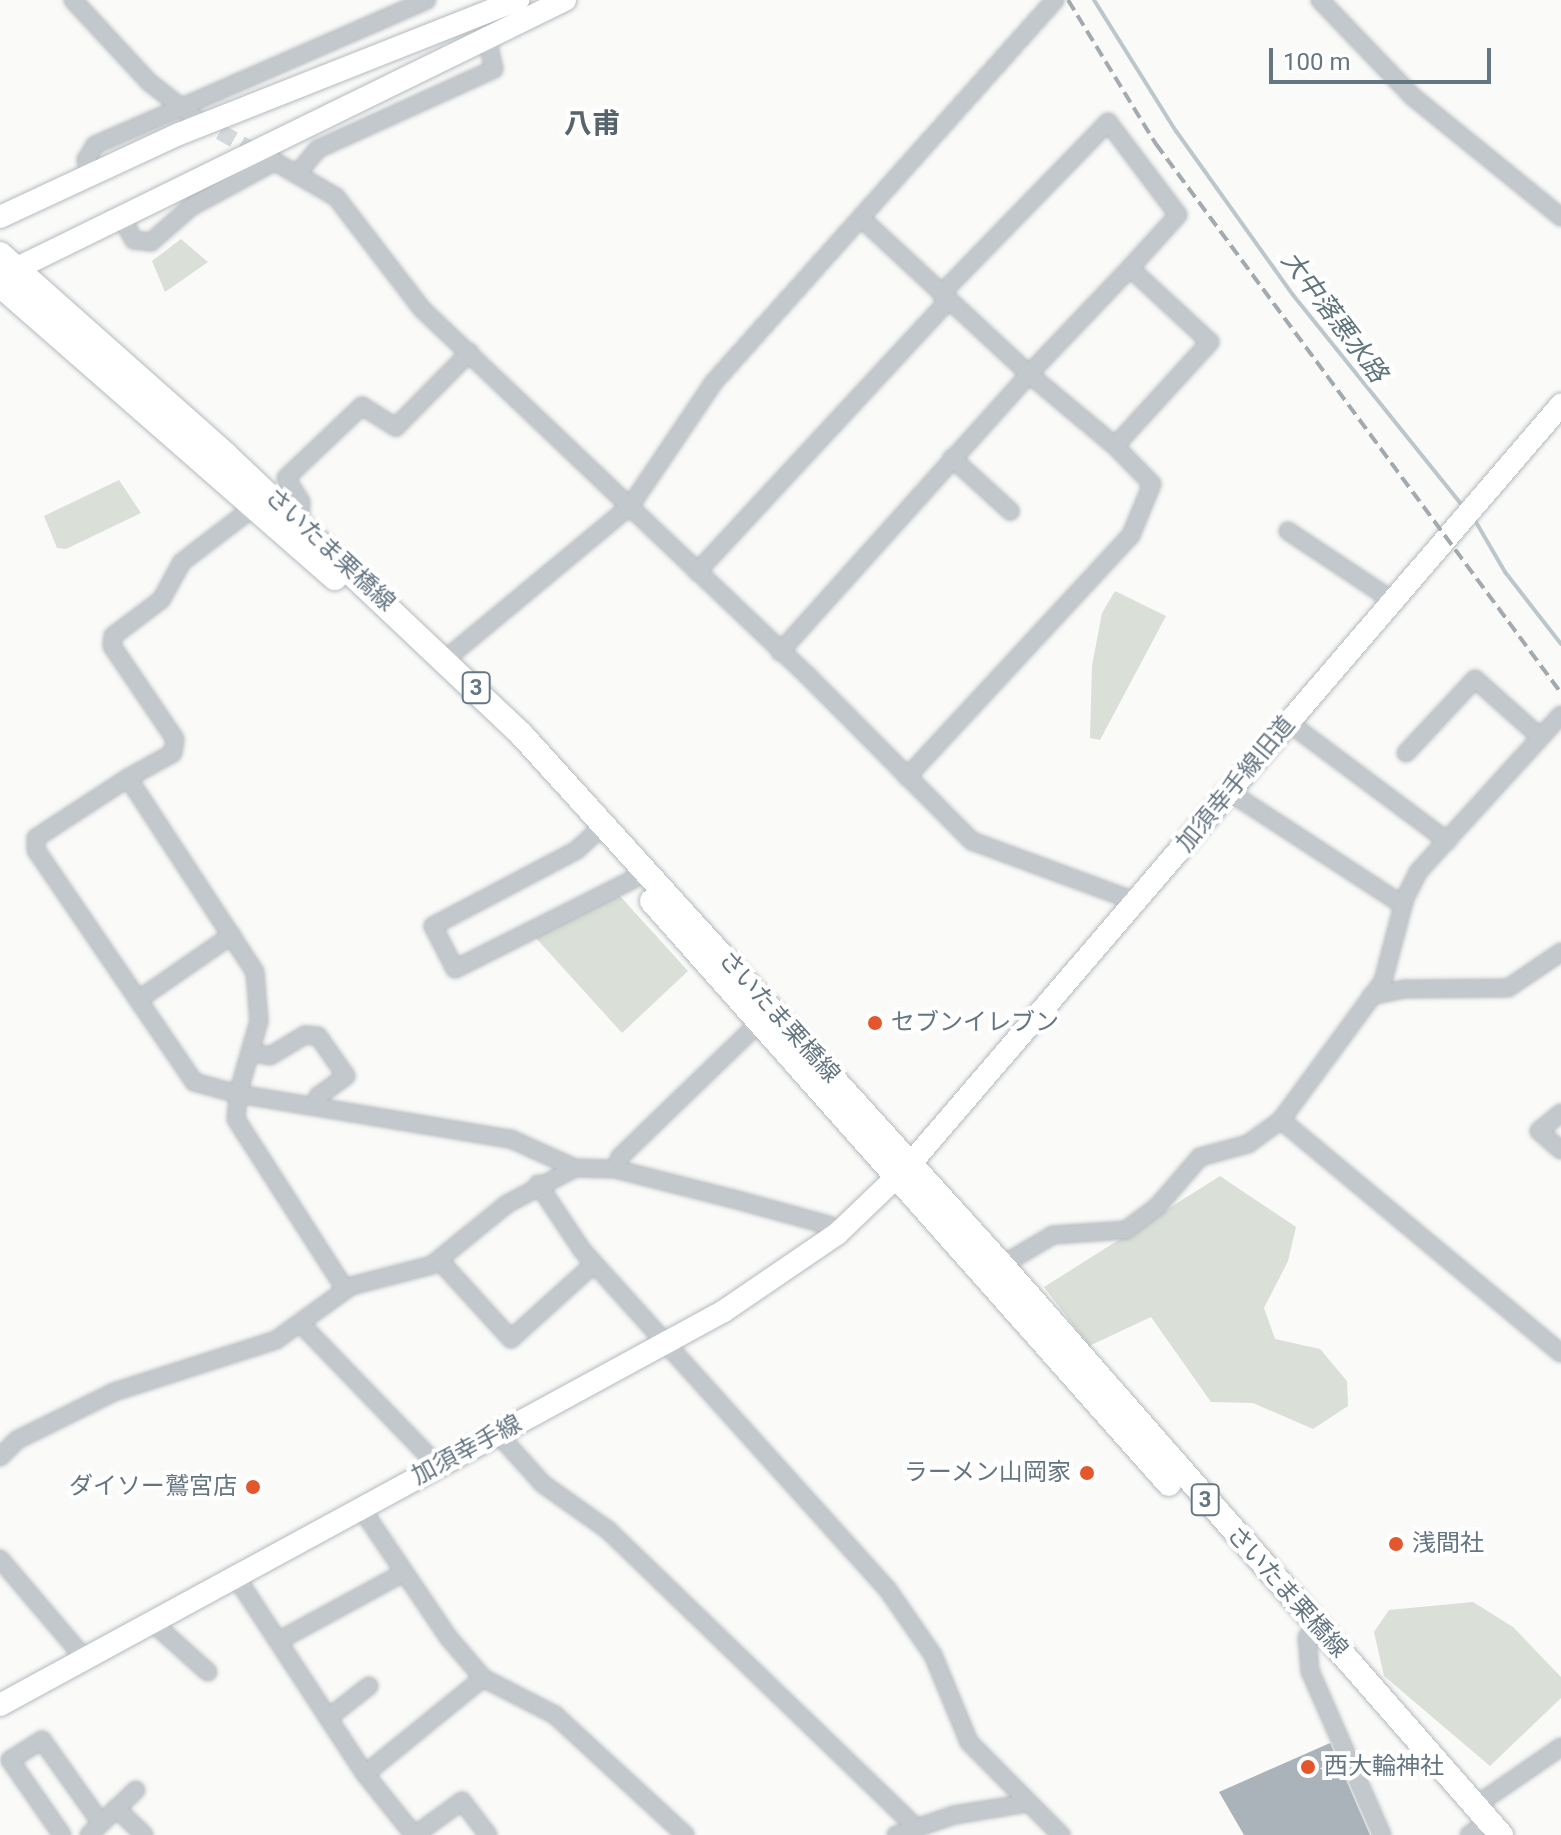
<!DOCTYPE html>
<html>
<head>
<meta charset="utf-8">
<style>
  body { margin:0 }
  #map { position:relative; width:1561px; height:1835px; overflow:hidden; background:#fafaf8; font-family:Roboto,"Noto Sans JP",sans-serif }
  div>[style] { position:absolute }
  .green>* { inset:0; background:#dadfd7 }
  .stream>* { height:4px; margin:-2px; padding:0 2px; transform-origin:2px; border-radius:2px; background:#bbc7cb }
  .building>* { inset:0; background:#aab3b9 }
  .street-tunnel>* { height:16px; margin-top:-8px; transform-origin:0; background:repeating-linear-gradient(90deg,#d5d9db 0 16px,transparent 0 24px) }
  .roads { filter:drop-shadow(0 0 2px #b3babf) drop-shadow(0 0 2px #b3babf) }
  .street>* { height:16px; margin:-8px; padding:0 8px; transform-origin:8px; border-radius:8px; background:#c3c8cc }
  .secondary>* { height:22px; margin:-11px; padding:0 11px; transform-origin:11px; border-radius:11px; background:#fff }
  .primary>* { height:24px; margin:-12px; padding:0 12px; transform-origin:12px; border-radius:12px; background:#fff }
  .rail>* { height:4px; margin-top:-2px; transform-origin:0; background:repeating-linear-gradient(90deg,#a2aab0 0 12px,transparent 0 18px) }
  .dots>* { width:22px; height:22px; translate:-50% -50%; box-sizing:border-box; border:4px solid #fff; border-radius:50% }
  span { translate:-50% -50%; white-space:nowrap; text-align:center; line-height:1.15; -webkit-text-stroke:8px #fff; paint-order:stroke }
  .shield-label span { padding:2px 6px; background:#fff; border:2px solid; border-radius:6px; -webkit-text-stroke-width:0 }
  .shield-label { font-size:22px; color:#657683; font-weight:700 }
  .street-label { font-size:24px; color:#657683 }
  .poi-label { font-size:24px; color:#657683 }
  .left { translate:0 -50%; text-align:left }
  .right { translate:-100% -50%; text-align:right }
  .water-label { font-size:26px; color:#60757c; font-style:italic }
  .quarter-label { font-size:28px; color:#57646e; font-weight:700 }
  .scale { position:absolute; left:1269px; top:48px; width:222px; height:36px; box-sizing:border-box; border:4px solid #657683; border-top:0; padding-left:10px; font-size:24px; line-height:28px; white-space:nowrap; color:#657683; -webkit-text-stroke:6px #fff; paint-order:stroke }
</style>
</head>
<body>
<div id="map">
  <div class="green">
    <i style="clip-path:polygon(181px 239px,208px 262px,165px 292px,152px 261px)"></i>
    <i style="clip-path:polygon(119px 480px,141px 513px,66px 549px,57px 548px,44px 516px)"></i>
    <i style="clip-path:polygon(1115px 591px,1166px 616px,1100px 740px,1090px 738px,1092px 666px,1102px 613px)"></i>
    <i style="clip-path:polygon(619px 895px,688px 971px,622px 1033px,535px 937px)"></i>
    <i style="clip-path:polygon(1220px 1176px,1296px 1227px,1288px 1261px,1264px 1308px,1275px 1339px,1320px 1349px,1347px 1381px,1348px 1406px,1313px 1429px,1253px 1403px,1211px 1402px,1151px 1317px,1089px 1346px,1044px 1287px)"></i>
    <i style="clip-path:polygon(1473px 1602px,1513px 1627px,1561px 1677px,1561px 1698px,1490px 1766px,1384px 1676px,1374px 1632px,1389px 1610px)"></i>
  </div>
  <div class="stream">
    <i style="left:1094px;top:0;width:155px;rotate:58deg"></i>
    <i style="left:1176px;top:131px;width:201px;rotate:54.5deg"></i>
    <i style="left:1293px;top:295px;width:273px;rotate:51.2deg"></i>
    <i style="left:1473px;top:517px;width:64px;rotate:59.8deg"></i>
    <i style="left:1505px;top:572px;width:91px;rotate:52.1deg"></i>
  </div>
  <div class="building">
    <i style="clip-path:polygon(1330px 1743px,1370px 1835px,1244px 1835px,1219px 1792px)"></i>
  </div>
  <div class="street-tunnel">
    <i style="left:199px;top:120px;width:73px;rotate:29.4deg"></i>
  </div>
  <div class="roads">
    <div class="street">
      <i style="left:73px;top:0;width:112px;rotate:47.2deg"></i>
      <i style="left:149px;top:82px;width:58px;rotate:38deg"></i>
      <i style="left:1320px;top:0;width:133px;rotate:46.2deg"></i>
      <i style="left:1412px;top:96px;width:192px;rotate:39.1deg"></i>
      <i style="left:265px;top:156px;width:82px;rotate:30deg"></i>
      <i style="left:336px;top:197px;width:141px;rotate:52.5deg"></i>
      <i style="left:422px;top:309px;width:534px;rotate:43.56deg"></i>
      <i style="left:809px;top:677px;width:231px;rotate:45.2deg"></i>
      <i style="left:972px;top:841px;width:176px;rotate:20.3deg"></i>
      <i style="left:297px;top:174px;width:33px;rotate:-50deg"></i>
      <i style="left:318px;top:149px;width:193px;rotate:-24.4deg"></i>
      <i style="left:494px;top:69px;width:35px;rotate:-103deg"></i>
      <i style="left:90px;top:175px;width:16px;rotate:-105deg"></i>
      <i style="left:86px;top:160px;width:17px;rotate:-59deg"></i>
      <i style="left:95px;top:145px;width:362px;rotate:-23.6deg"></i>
      <i style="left:120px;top:215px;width:29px;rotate:61deg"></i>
      <i style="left:134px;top:240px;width:17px;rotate:7deg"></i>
      <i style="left:151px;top:242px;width:53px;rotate:-41.2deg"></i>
      <i style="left:191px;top:207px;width:94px;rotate:-28.5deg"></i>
      <i style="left:1130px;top:268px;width:109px;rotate:42.8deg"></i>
      <i style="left:1210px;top:342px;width:141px;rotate:132.4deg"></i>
      <i style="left:1115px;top:446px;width:112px;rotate:-140.1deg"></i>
      <i style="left:1029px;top:374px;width:146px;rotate:-46.4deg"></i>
      <i style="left:941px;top:294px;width:240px;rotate:-45.8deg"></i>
      <i style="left:1108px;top:122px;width:116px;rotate:53deg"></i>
      <i style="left:1178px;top:215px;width:72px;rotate:132.2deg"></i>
      <i style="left:952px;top:458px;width:79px;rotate:42.4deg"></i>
      <i style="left:300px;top:529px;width:27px;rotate:-88deg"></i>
      <i style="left:301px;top:502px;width:28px;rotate:-122deg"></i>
      <i style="left:286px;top:478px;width:105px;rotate:-43.5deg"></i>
      <i style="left:362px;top:406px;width:40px;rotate:32deg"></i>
      <i style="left:396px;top:427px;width:105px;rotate:-45.4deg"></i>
      <i style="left:1288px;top:531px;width:125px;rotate:33.6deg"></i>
      <i style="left:697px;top:572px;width:369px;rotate:-47.2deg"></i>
      <i style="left:780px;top:652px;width:373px;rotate:-48.1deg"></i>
      <i style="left:1029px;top:374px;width:228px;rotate:-137.1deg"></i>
      <i style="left:447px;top:658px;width:239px;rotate:-39.7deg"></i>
      <i style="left:631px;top:505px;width:148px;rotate:-56deg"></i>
      <i style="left:714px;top:382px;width:512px;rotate:-48.25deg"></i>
      <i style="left:1288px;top:722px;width:199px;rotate:36.8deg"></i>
      <i style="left:1406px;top:753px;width:101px;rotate:-47deg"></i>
      <i style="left:1475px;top:679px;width:87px;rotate:41.7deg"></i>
      <i style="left:907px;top:777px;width:330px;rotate:-47.2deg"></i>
      <i style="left:1131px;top:535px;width:55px;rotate:-67.6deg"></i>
      <i style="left:1152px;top:484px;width:53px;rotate:-134.2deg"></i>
      <i style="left:128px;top:778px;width:110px;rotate:146.9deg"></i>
      <i style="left:36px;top:838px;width:12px;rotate:90deg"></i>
      <i style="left:36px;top:850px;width:281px;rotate:55.7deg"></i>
      <i style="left:194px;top:1082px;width:46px;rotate:15.3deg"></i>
      <i style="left:238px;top:1094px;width:76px;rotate:-74deg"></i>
      <i style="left:259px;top:1021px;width:49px;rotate:-94.7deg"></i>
      <i style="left:255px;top:972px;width:232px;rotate:-123.2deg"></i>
      <i style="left:128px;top:778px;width:51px;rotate:-29.1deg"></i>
      <i style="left:173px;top:753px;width:14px;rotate:-82deg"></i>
      <i style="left:175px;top:739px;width:112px;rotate:-124.1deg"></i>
      <i style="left:112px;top:646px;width:10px;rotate:-84deg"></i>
      <i style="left:113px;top:636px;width:60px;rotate:-36.9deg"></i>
      <i style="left:161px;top:600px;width:43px;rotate:-61.1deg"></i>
      <i style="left:182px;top:562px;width:91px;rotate:-37.4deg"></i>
      <i style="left:1228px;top:791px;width:209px;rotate:33.1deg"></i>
      <i style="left:594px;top:834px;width:23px;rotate:137deg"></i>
      <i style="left:577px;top:850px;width:163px;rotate:152.2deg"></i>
      <i style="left:433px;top:926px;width:48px;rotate:62.9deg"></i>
      <i style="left:455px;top:969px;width:200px;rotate:-26.7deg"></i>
      <i style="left:1371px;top:996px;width:35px;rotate:-12deg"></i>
      <i style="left:1405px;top:989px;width:103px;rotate:-0.6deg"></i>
      <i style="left:1508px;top:988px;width:64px;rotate:-34.2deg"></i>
      <i style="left:138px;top:1000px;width:114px;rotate:-34.7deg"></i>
      <i style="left:250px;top:1052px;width:20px;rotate:11deg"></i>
      <i style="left:270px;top:1056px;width:41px;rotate:-31deg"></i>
      <i style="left:305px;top:1035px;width:13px;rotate:4deg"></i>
      <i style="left:318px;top:1036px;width:49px;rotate:55deg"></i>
      <i style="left:346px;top:1076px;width:34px;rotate:144deg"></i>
      <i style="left:318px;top:1096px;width:10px;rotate:101deg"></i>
      <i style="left:1561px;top:1113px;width:28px;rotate:141deg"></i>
      <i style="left:1539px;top:1131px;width:29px;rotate:41deg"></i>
      <i style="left:1281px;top:1120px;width:364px;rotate:39.8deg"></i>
      <i style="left:615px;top:1169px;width:13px;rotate:-67deg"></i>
      <i style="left:620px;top:1157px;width:193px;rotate:-44deg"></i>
      <i style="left:538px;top:1184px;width:79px;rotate:56.3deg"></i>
      <i style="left:582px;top:1250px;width:457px;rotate:48deg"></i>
      <i style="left:888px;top:1590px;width:79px;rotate:55.3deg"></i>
      <i style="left:933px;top:1655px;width:94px;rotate:67.5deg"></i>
      <i style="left:969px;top:1742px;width:131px;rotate:45.3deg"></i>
      <i style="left:439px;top:1260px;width:107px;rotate:47.7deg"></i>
      <i style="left:511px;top:1339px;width:112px;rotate:-42.1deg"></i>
      <i style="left:1002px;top:1265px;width:59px;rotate:-30.5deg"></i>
      <i style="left:1053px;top:1235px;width:73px;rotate:-3.9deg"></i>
      <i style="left:1126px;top:1230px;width:39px;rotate:-37deg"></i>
      <i style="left:1157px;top:1207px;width:66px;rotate:-49.3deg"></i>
      <i style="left:1200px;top:1157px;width:50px;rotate:-15.2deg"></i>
      <i style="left:1248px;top:1144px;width:41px;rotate:-36deg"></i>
      <i style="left:1281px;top:1120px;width:172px;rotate:-53.7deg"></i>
      <i style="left:1383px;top:981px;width:86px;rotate:-75.2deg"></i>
      <i style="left:1405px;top:898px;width:29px;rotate:-63deg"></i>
      <i style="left:1418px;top:872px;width:212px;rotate:-47.7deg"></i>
      <i style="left:345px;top:1289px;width:202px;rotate:-122.7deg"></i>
      <i style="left:236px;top:1119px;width:25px;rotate:-85deg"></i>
      <i style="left:238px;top:1094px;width:277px;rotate:9.4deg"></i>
      <i style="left:511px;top:1139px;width:70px;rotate:24.4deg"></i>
      <i style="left:301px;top:1324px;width:197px;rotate:46deg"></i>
      <i style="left:498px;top:1434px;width:67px;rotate:48deg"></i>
      <i style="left:543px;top:1484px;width:80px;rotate:35.3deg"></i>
      <i style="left:608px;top:1530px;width:429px;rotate:44deg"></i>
      <i style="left:0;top:1457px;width:24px;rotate:-45deg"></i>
      <i style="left:17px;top:1440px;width:108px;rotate:-26.3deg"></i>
      <i style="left:114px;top:1392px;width:170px;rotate:-17.8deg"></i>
      <i style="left:276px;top:1340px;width:92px;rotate:-35.8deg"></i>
      <i style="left:351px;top:1286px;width:84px;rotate:-14.5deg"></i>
      <i style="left:432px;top:1265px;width:97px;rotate:-39.1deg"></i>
      <i style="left:507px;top:1204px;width:77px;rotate:-27.9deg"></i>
      <i style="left:575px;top:1168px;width:40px;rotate:1.4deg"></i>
      <i style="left:615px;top:1169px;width:119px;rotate:14.2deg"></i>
      <i style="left:730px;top:1198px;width:102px;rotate:15.4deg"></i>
      <i style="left:828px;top:1225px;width:13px;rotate:45deg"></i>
      <i style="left:361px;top:1508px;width:156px;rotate:56deg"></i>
      <i style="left:448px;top:1637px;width:54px;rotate:49.5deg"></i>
      <i style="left:483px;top:1678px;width:81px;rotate:27.2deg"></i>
      <i style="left:555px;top:1715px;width:177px;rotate:42.7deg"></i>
      <i style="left:0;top:1559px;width:131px;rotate:49.6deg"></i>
      <i style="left:236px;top:1577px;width:235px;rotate:56.8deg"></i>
      <i style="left:365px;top:1774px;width:72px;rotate:51.2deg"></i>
      <i style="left:410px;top:1830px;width:7px;rotate:45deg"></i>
      <i style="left:415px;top:1835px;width:58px;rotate:-35.9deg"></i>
      <i style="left:462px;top:1801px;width:43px;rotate:52.6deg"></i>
      <i style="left:152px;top:1622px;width:75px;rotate:41.8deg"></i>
      <i style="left:1307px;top:1637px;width:34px;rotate:85deg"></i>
      <i style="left:1310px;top:1671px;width:179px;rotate:66.3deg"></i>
      <i style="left:278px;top:1641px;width:142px;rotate:-28.5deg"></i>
      <i style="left:328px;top:1718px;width:52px;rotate:-38deg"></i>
      <i style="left:365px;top:1774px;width:152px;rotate:-39.1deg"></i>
      <i style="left:1475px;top:1806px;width:104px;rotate:-34.5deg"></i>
      <i style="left:116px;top:1808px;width:39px;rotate:44deg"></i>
      <i style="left:62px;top:1835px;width:91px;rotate:-124.7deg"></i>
      <i style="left:10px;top:1760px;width:38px;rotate:-32deg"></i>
      <i style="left:42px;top:1740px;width:102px;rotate:54.6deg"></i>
      <i style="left:89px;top:1835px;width:65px;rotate:-43.8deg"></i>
      <i style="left:896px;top:1835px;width:61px;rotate:-19deg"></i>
      <i style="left:954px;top:1815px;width:74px;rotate:-9.3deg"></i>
      <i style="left:1469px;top:1835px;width:7px;rotate:-34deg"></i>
    </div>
    <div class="secondary">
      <i style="left:0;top:217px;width:197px;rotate:-24.9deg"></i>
      <i style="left:179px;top:134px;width:365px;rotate:-21.6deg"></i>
      <i style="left:1px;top:276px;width:628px;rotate:-26.08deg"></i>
      <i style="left:0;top:1705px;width:824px;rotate:-28.55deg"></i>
      <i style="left:724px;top:1311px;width:137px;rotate:-34.3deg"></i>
      <i style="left:837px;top:1234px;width:103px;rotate:-43.8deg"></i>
      <i style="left:911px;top:1163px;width:999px;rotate:-49.39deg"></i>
    </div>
    <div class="primary">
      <i style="left:0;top:254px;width:302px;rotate:41.6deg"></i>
      <i style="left:226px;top:455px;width:406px;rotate:43.4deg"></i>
      <i style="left:521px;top:734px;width:716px;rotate:47.83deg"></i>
      <i style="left:1002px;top:1265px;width:758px;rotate:48.8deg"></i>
      <i style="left:0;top:285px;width:445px;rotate:41.2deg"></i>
      <i style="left:652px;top:901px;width:779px;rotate:48.43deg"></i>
    </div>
  </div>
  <div class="rail">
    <i style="left:1068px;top:0;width:169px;rotate:58.6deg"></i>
    <i style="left:1156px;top:144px;width:682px;rotate:53.58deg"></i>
  </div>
  <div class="dots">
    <i style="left:875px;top:1023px;background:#e4572e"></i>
    <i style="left:1087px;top:1473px;background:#e4572e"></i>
    <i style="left:253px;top:1487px;background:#e4572e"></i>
    <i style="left:1396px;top:1544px;background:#e4572e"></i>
    <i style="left:1308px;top:1767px;background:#e4572e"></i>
  </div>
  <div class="shield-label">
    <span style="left:476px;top:688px">3</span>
    <span style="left:1205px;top:1500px">3</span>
  </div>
  <div class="street-label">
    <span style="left:330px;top:550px;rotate:43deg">さいたま栗橋線</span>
    <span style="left:1236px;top:784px;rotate:-50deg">加須幸手線旧道</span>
    <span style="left:779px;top:1017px;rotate:48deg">さいたま栗橋線</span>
    <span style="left:467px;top:1450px;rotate:-28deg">加須幸手線</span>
    <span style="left:1287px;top:1592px;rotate:48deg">さいたま栗橋線</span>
  </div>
  <div class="poi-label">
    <span class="left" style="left:891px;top:1023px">セブンイレブン</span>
    <span class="right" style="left:1071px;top:1473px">ラーメン山岡家</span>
    <span class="right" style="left:237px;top:1487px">ダイソー鷲宮店</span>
    <span class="left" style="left:1412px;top:1544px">浅間社</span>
    <span class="left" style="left:1324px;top:1767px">西大輪神社</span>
  </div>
  <div class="water-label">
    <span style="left:1334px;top:317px;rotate:53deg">大中落悪水路</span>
  </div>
  <div class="quarter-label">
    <span style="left:592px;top:124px">八甫</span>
  </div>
  <div class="scale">100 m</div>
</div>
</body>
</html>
